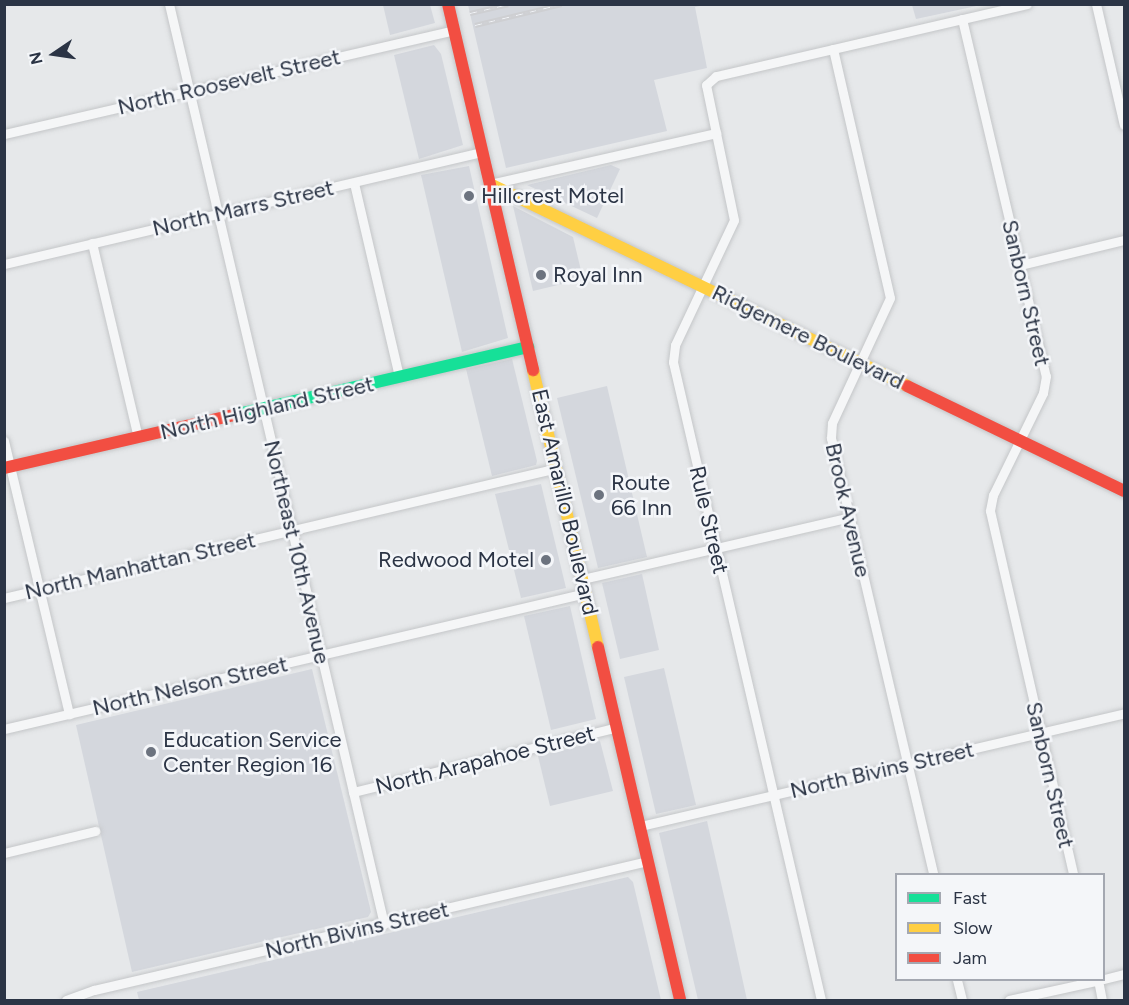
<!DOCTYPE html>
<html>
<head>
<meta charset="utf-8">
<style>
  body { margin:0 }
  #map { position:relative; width:1129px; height:1005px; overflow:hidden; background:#e6e8ea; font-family:Figtree,sans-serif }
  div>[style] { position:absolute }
  .built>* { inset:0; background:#d4d7dd }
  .roads { filter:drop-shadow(0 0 2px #c4c6c8) drop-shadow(0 0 2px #c4c6c8) }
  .street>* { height:9px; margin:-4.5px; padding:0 4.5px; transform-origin:4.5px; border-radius:4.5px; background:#f5f6f7 }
  .fast>* { height:12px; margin:-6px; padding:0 6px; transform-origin:6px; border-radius:6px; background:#16e098 }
  .slow>* { height:12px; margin:-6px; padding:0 6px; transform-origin:6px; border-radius:6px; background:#ffcf43 }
  .jam>* { height:12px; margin:-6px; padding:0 6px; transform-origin:6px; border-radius:6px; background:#f24e42 }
  .rail>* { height:4.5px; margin-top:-2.25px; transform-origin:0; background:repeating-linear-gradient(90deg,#f4f6f9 0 7px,#cecfd2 0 14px); box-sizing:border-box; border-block:2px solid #cecfd2 }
  .dots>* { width:16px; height:16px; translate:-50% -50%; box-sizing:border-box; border:3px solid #f4f6f9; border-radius:50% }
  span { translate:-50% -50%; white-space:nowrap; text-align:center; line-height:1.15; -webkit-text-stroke:5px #f4f6f9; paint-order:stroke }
  .street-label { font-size:22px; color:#2b3445 }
  .poi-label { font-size:22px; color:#2b3445 }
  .left { translate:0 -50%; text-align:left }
  .right { translate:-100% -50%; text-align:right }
  .frame { position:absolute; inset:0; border:6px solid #2b3445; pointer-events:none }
  .legend { position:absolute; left:895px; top:873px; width:210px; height:108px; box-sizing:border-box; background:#f4f6f9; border:2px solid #a4a8b1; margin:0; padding:8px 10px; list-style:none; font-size:18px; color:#2b3445 }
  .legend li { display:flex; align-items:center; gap:12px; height:30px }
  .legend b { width:30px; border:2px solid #a4a8b1 }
  .north { position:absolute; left:24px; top:24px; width:60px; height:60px; -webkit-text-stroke:4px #f4f6f9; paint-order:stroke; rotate:257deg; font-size:16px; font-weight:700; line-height:24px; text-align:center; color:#2b3445 }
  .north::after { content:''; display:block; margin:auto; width:21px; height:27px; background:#2b3445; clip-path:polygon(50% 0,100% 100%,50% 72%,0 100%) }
</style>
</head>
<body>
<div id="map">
  <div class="built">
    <i style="clip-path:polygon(383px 5px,430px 5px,435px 23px,390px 35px)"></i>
    <i style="clip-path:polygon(468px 5px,705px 5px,695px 7px,707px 68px,654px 80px,667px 131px,506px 168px)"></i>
    <i style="clip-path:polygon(912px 5px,912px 4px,981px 5px,916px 19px)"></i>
    <i style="clip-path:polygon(434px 45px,441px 54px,463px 145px,419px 159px,394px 55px)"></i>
    <i style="clip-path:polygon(611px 165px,620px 169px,597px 218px,527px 185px)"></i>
    <i style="clip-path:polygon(469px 166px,508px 338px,462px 352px,421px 175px)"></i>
    <i style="clip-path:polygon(513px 206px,573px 237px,583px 279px,533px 291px)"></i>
    <i style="clip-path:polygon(512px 359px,537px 461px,536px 465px,492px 476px,466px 369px)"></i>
    <i style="clip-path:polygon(607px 386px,647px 557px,598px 568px,557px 398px)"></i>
    <i style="clip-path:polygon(541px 484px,566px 588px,521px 598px,495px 494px)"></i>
    <i style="clip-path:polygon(642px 574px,659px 650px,620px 659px,602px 583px)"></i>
    <i style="clip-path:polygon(570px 606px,596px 719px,551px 730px,524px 616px)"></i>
    <i style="clip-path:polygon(664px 668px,696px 805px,656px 814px,624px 677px)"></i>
    <i style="clip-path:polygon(312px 669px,371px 912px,368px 917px,132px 972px,76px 725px)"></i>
    <i style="clip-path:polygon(600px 741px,613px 791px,550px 806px,538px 756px)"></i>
    <i style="clip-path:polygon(707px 821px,731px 927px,747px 1000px,698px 1000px,659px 833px)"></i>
    <i style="clip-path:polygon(628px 877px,633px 882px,661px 1000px,139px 1000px,137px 992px)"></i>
  </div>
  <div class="roads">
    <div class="street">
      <i style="left:169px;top:4px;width:945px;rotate:76.85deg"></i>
      <i style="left:1096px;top:4px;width:124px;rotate:77deg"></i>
      <i style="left:962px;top:19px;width:367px;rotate:76.8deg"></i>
      <i style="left:1046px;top:376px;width:17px;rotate:100deg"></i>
      <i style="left:1043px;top:393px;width:114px;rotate:116.1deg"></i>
      <i style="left:993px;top:495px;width:16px;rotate:101deg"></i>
      <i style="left:990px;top:511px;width:372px;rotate:77.1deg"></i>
      <i style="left:833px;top:49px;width:255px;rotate:77.1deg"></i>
      <i style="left:890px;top:298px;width:138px;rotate:114.9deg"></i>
      <i style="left:832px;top:423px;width:15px;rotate:94deg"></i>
      <i style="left:831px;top:438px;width:448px;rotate:76.8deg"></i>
      <i style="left:4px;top:134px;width:462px;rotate:-13deg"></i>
      <i style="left:354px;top:183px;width:199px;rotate:76.9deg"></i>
      <i style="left:490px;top:184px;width:232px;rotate:-12.7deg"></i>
      <i style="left:92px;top:243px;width:200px;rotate:76.7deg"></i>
      <i style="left:4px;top:264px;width:491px;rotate:-13.2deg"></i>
      <i style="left:1020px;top:265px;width:107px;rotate:-13.5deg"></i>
      <i style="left:4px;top:441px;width:281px;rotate:76.6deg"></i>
      <i style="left:582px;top:579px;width:275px;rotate:-13deg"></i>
      <i style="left:4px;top:598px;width:568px;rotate:-13.23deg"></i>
      <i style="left:4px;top:729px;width:598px;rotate:-13.15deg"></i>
      <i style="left:353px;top:792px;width:272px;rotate:-13.8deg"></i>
      <i style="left:640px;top:826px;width:497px;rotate:-13.1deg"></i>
      <i style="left:4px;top:853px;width:94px;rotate:-13.6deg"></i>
      <i style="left:1104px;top:979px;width:21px;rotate:-14deg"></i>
      <i style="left:957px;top:980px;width:21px;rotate:76deg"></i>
      <i style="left:1098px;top:980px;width:20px;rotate:79deg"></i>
      <i style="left:66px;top:1000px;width:30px;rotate:-20deg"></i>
      <i style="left:94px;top:990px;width:569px;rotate:-13.11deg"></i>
      <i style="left:821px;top:1000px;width:655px;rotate:-103.06deg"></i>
      <i style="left:673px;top:362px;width:17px;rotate:-83deg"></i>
      <i style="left:675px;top:345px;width:138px;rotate:-64.7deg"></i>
      <i style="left:734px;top:220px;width:138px;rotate:-101.7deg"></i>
      <i style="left:706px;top:85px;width:13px;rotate:-42deg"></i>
      <i style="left:716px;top:76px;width:319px;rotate:-13deg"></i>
      <i style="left:1009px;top:1000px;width:93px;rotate:-12.4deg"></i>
    </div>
    <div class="fast">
      <i style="left:234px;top:415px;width:302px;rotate:-13deg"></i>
    </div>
    <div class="slow">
      <i style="left:490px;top:184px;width:463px;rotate:25.8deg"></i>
      <i style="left:533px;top:370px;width:285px;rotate:76.8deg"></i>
    </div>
    <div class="jam">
      <i style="left:448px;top:4px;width:376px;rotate:76.9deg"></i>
      <i style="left:907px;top:386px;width:241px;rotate:25.8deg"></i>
      <i style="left:4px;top:468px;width:236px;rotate:-13deg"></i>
      <i style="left:598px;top:647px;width:362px;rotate:76.9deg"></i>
    </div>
  </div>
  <div class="rail">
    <i style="left:470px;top:13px;width:39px;rotate:-13deg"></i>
    <i style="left:475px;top:25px;width:89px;rotate:-13.6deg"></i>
  </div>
  <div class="dots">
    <i style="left:469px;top:196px;background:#6c737f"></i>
    <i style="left:541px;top:275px;background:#6c737f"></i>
    <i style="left:599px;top:495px;background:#6c737f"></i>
    <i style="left:546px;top:560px;background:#6c737f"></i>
    <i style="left:151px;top:752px;background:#6c737f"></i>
  </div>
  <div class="street-label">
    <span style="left:229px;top:82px;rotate:-13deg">North Roosevelt Street</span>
    <span style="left:243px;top:208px;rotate:-13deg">North Marrs Street</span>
    <span style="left:1026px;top:293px;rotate:77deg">Sanborn Street</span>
    <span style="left:808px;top:337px;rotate:26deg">Ridgemere Boulevard</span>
    <span style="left:267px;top:408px;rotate:-13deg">North Highland Street</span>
    <span style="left:565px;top:502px;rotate:77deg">East Amarillo Boulevard</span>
    <span style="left:848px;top:510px;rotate:77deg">Brook Avenue</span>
    <span style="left:709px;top:520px;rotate:77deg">Rule Street</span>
    <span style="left:297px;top:552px;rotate:77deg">Northeast 10th Avenue</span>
    <span style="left:140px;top:566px;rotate:-13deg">North Manhattan Street</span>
    <span style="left:190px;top:686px;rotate:-13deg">North Nelson Street</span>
    <span style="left:485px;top:760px;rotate:-14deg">North Arapahoe Street</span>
    <span style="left:882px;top:770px;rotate:-13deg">North Bivins Street</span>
    <span style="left:1050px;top:775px;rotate:77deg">Sanborn Street</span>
    <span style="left:357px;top:930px;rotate:-13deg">North Bivins Street</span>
  </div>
  <div class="poi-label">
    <span class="left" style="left:481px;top:196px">Hillcrest Motel</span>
    <span class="left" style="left:553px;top:275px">Royal Inn</span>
    <span class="left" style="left:611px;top:495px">Route<br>66 Inn</span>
    <span class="right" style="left:534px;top:560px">Redwood Motel</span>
    <span class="left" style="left:163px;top:752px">Education Service<br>Center Region 16</span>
  </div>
  <div class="frame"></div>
  <ul class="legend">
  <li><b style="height:8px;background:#16e098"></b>Fast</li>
  <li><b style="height:8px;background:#ffcf43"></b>Slow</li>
  <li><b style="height:8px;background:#f24e42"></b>Jam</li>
  </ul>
  <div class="north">N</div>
</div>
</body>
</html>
